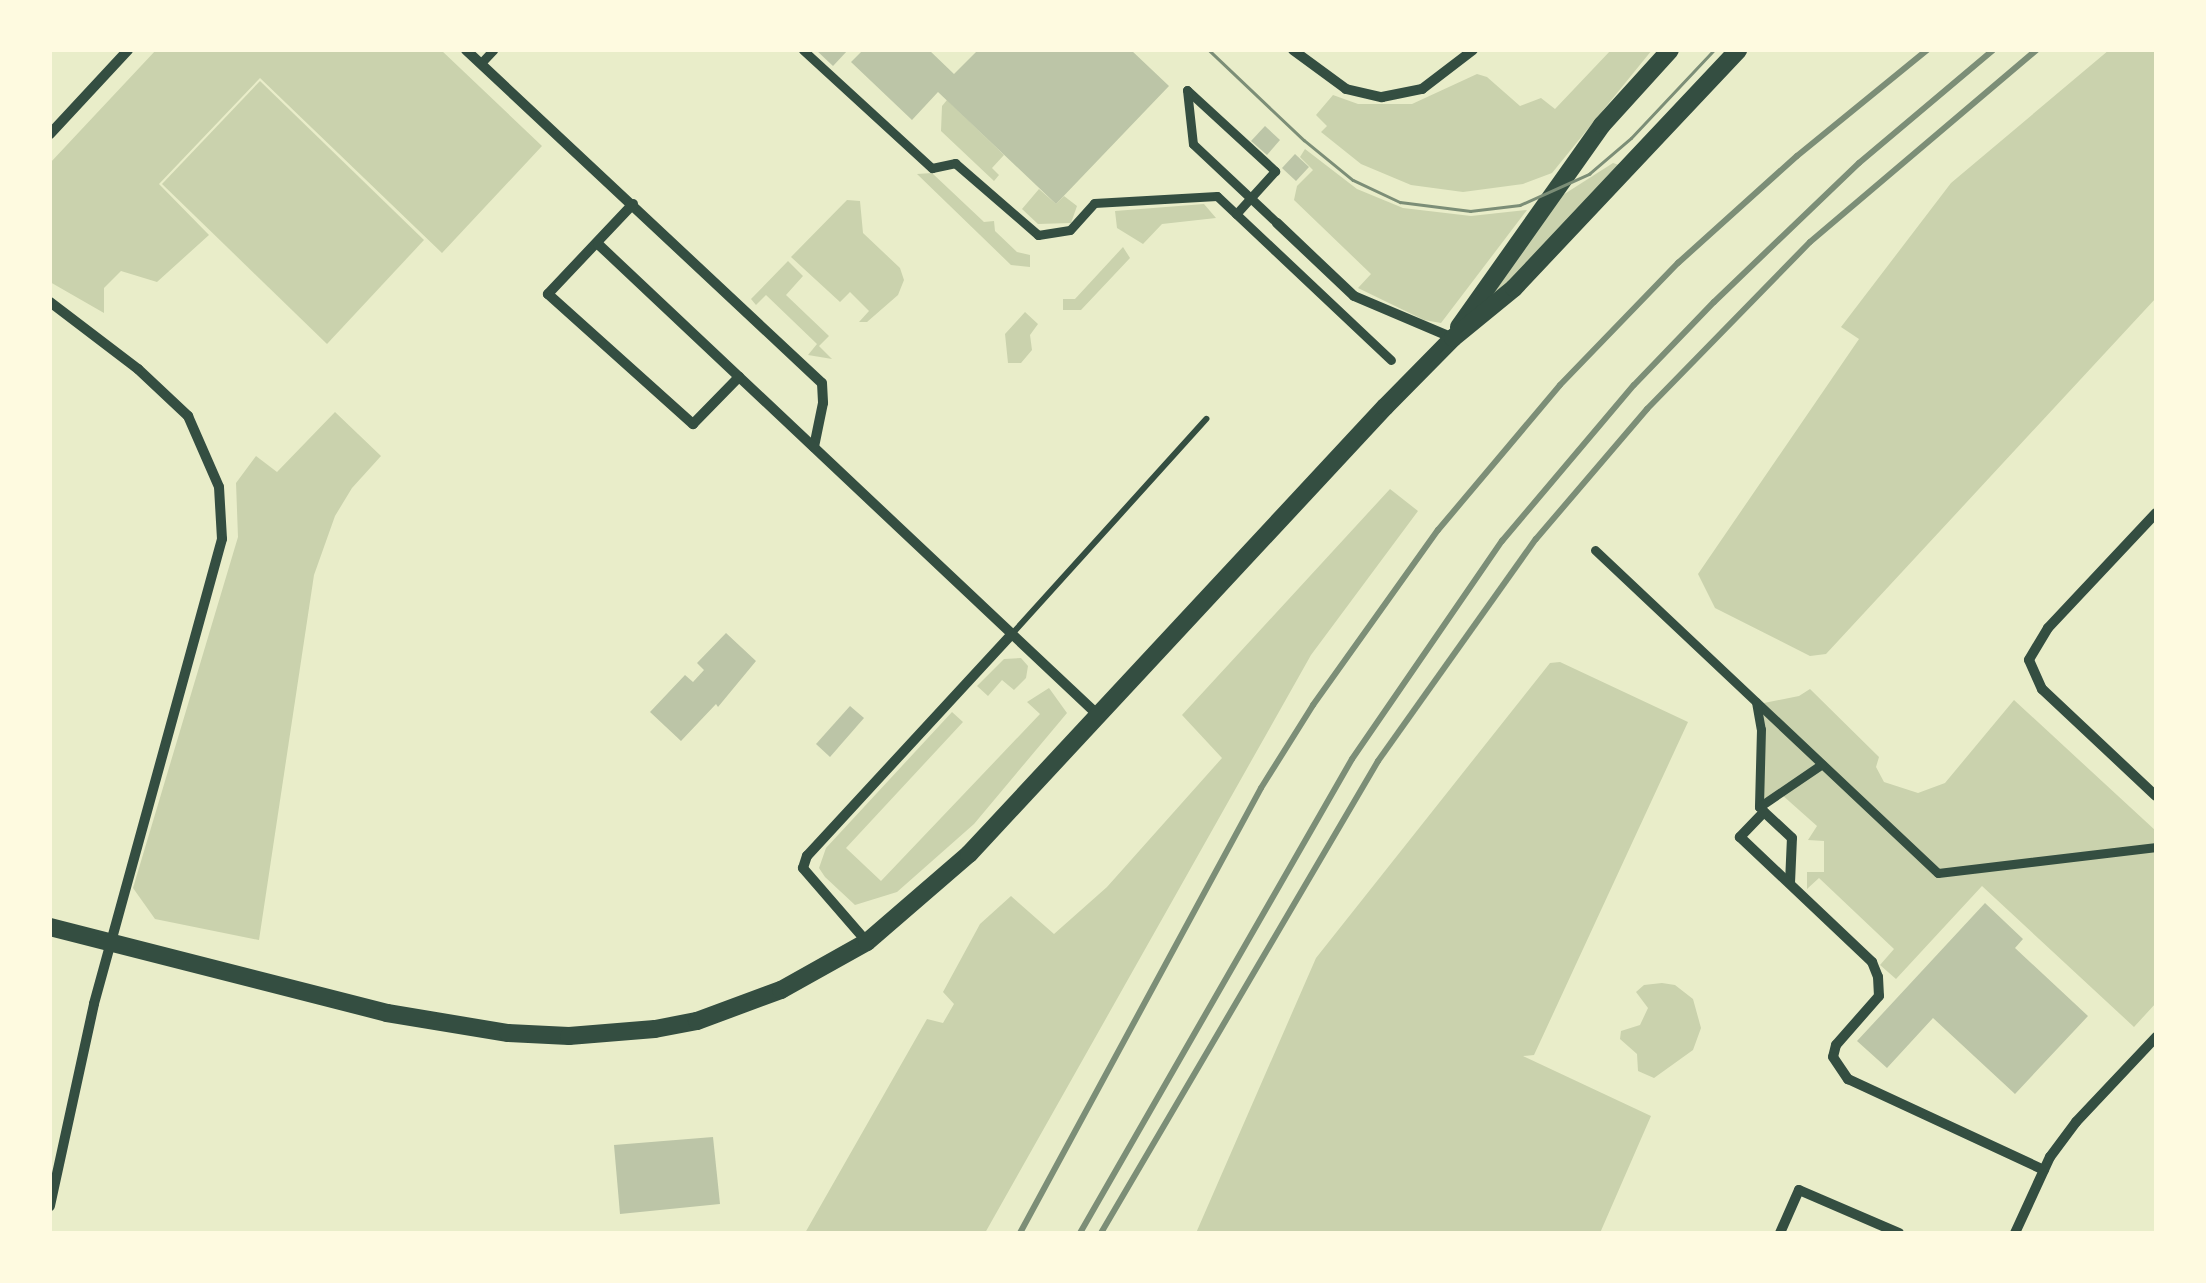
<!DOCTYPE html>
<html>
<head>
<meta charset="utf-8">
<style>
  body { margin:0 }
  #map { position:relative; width:2206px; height:1283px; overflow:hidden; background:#e9edc9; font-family:Merriweather,serif }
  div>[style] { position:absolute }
  .green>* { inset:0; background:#cad2ad }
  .building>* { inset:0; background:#bcc5a7 }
  .service>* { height:6px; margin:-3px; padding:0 3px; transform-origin:3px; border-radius:3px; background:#344e41 }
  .pedestrian>* { height:9px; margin:-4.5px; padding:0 4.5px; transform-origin:4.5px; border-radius:4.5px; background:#344e41 }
  .minor>* { height:10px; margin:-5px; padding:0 5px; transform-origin:5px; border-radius:5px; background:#344e41 }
  .tertiary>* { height:18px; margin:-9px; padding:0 9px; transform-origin:9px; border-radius:9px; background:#344e41 }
  .tram>* { height:2.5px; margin:-1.25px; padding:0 1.25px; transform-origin:1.25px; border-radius:1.25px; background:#7c8e77 }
  .rail>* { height:6px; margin:-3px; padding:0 3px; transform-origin:3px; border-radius:3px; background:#7c8e77 }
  span { translate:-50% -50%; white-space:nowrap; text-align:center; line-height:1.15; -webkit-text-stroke:8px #fefae0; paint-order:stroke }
  .frame { position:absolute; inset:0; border:52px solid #fefae0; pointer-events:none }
</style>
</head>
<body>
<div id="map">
  <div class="green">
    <i style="clip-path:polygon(156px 50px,441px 50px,542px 146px,442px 253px,260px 78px,159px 184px,209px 235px,157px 282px,121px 271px,104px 288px,104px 313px,50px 282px,50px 163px)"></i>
    <i style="clip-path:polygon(1611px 50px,1652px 50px,1552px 173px,1523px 184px,1463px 192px,1411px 185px,1361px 164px,1321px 132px,1327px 126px,1316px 115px,1333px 95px,1358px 104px,1412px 104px,1477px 74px,1487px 77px,1520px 106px,1541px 98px,1555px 109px)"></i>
    <i style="clip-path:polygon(2109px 50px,2156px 50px,2156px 298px,1826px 654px,1810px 656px,1715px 608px,1698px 574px,1859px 339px,1841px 327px,1951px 183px)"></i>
    <i style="clip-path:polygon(260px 81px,424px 240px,327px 344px,162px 184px)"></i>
    <i style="clip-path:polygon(947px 100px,1004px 155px,992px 168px,999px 175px,994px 181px,941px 131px,942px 106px)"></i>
    <i style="clip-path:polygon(1305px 149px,1357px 189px,1403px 208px,1471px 216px,1527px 210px,1441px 323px,1424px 320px,1358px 288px,1371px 274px,1294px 200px,1297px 186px,1313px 170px,1300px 157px)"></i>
    <i style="clip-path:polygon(1613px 163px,1619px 165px,1479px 319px,1509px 264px,1555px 200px)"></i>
    <i style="clip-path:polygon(932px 173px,984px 222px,994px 221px,995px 231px,1017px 252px,1030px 255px,1030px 267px,1011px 265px,917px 174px)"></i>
    <i style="clip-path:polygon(1039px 189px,1056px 204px,1064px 196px,1077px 206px,1071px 223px,1038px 224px,1022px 209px)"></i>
    <i style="clip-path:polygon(847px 200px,860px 201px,863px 233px,900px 268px,904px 280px,898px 295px,867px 322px,859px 322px,869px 311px,850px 292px,840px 302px,791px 257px)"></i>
    <i style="clip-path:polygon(1204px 204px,1216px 218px,1162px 224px,1143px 244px,1117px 228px,1115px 211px)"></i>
    <i style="clip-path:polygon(1123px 247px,1130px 258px,1081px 310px,1063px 310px,1063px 299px,1075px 299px)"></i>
    <i style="clip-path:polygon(788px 261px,803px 276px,786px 295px,829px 336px,819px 346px,832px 359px,808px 355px,817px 344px,766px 295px,756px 305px,751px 299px)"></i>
    <i style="clip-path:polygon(1025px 312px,1038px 324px,1030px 335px,1032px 350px,1021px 363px,1008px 363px,1005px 334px)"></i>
    <i style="clip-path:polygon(335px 412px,381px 456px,352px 488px,335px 516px,314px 575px,259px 940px,155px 919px,133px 888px,238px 537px,236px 483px,256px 456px,277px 472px)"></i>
    <i style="clip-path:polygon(1390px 489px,1418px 511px,1311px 655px,985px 1233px,805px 1233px,927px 1019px,943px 1023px,954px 1004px,943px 992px,980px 924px,1011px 896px,1054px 934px,1107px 887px,1222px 758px,1182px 715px)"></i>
    <i style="clip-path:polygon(1021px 658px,1028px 666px,1026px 678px,1014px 690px,1002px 680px,988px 696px,977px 686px,1004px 659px)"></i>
    <i style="clip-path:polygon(1560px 662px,1688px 722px,1534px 1055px,1523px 1056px,1651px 1116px,1600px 1233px,1196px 1233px,1316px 958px,1550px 663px)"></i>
    <i style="clip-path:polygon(1049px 688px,1067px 713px,974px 824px,897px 892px,855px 905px,825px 877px,819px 868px,826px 848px,952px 712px,963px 722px,846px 848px,881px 881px,1040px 714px,1027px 702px)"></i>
    <i style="clip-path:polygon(1810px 689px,1879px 757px,1876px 767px,1884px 782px,1918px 793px,1945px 783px,2014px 700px,2156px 831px,2156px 1003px,2134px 1027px,1982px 886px,1896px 979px,1880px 965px,1894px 949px,1819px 878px,1807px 889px,1807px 872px,1824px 872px,1824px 841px,1808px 840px,1817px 826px,1781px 794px,1771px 804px,1760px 795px,1759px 704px,1799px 696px)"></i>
    <i style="clip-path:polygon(1662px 983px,1675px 985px,1693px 999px,1701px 1028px,1693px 1050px,1654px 1078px,1638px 1071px,1637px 1054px,1620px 1039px,1621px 1031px,1640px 1025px,1648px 1008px,1636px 992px,1644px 985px)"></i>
  </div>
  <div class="building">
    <i style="clip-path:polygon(816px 50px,848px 50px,833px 66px)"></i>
    <i style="clip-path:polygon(863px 50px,929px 50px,954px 74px,978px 50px,1131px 50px,1169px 86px,1056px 204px,938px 92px,912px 120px,851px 62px)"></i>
    <i style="clip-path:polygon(1265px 126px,1280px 140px,1267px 155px,1251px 141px)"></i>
    <i style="clip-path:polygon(1295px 154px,1309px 167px,1296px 181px,1282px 168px)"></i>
    <i style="clip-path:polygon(726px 633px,756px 661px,718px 707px,716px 704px,681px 741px,650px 712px,685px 675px,693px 682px,704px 670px,697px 663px)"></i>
    <i style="clip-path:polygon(850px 706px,864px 718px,830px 757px,816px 744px)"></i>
    <i style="clip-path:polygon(1985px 903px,2023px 939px,2015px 948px,2088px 1016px,2015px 1094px,1933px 1018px,1887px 1068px,1857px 1041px)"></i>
    <i style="clip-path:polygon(713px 1137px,720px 1204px,620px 1214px,614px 1145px)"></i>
  </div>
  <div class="service">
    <i style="left:1012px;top:634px;width:290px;rotate:-47.9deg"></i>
  </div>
  <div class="pedestrian">
    <i style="left:803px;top:50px;width:175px;rotate:42.5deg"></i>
    <i style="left:932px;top:168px;width:24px;rotate:-12deg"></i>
    <i style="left:955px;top:163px;width:110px;rotate:40.9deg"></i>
    <i style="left:1038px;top:235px;width:32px;rotate:-9deg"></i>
    <i style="left:1070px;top:230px;width:36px;rotate:-48deg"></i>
    <i style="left:1094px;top:203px;width:123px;rotate:-3.3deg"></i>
    <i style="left:1217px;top:196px;width:239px;rotate:43.3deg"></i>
    <i style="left:481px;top:63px;width:18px;rotate:-47deg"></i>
    <i style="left:1187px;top:90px;width:120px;rotate:42.6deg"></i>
    <i style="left:1275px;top:171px;width:58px;rotate:132.2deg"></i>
    <i style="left:1187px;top:90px;width:54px;rotate:83.7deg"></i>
    <i style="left:1193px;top:144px;width:115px;rotate:43.2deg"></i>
    <i style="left:1595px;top:550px;width:471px;rotate:43.3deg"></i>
    <i style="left:1938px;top:873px;width:220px;rotate:-6.8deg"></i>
    <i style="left:1756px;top:702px;width:27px;rotate:80deg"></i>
    <i style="left:1761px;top:729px;width:78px;rotate:91.5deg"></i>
    <i style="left:1759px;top:807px;width:76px;rotate:-34.3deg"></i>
  </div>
  <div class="minor">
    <i style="left:466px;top:50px;width:487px;rotate:43.1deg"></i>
    <i style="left:822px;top:383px;width:20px;rotate:87deg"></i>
    <i style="left:823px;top:403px;width:45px;rotate:101.6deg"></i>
    <i style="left:1293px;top:50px;width:66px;rotate:36.3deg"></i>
    <i style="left:1346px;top:89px;width:37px;rotate:13deg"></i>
    <i style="left:1382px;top:97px;width:41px;rotate:-11.3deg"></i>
    <i style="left:1422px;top:89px;width:64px;rotate:-37.4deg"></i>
    <i style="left:50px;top:134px;width:115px;rotate:-47.1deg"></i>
    <i style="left:633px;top:204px;width:124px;rotate:133.4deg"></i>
    <i style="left:548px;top:294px;width:195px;rotate:41.9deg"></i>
    <i style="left:693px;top:424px;width:66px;rotate:-45.6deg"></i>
    <i style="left:1277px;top:223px;width:106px;rotate:43.5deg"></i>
    <i style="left:1354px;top:296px;width:108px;rotate:23deg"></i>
    <i style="left:598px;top:244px;width:688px;rotate:43.29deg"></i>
    <i style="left:50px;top:302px;width:111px;rotate:37.3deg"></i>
    <i style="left:138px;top:369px;width:69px;rotate:43.2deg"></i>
    <i style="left:188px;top:416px;width:77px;rotate:66.4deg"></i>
    <i style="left:219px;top:487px;width:52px;rotate:86.7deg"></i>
    <i style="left:222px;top:539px;width:482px;rotate:105.4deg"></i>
    <i style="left:94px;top:1004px;width:207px;rotate:102.3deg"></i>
    <i style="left:2156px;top:513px;width:158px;rotate:133.2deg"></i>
    <i style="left:2048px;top:628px;width:37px;rotate:121deg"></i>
    <i style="left:2029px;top:660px;width:32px;rotate:66deg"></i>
    <i style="left:2042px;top:689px;width:156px;rotate:43.2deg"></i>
    <i style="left:1790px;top:883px;width:45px;rotate:-87.5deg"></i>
    <i style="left:1792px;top:838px;width:38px;rotate:-137deg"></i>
    <i style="left:1764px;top:812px;width:35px;rotate:134deg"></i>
    <i style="left:1740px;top:837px;width:182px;rotate:43.4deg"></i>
    <i style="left:1872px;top:962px;width:16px;rotate:68deg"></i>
    <i style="left:1878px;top:977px;width:19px;rotate:87deg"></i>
    <i style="left:1879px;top:996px;width:65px;rotate:131.3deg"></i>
    <i style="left:1836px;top:1045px;width:12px;rotate:104deg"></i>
    <i style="left:1833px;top:1057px;width:27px;rotate:56deg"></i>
    <i style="left:1848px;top:1079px;width:216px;rotate:24.9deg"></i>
    <i style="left:867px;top:942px;width:98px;rotate:-130.9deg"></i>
    <i style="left:803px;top:868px;width:13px;rotate:-72deg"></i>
    <i style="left:807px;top:856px;width:302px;rotate:-47.3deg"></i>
    <i style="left:1780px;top:1233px;width:47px;rotate:-66.2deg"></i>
    <i style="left:1799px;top:1190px;width:109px;rotate:23.3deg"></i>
    <i style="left:2015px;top:1233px;width:84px;rotate:-65.3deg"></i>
    <i style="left:2050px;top:1157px;width:44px;rotate:-53.4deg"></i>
    <i style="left:2076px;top:1122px;width:117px;rotate:-46.7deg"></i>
  </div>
  <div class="tertiary">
    <i style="left:1459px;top:327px;width:247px;rotate:-54.7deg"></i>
    <i style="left:1602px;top:125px;width:101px;rotate:-47.8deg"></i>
    <i style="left:50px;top:927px;width:348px;rotate:14.3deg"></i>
    <i style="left:387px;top:1013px;width:123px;rotate:9.4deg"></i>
    <i style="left:508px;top:1033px;width:61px;rotate:2.8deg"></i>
    <i style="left:569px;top:1036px;width:86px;rotate:-4.7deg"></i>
    <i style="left:655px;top:1029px;width:43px;rotate:-10.8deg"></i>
    <i style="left:697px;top:1021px;width:90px;rotate:-20.3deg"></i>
    <i style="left:781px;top:990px;width:98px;rotate:-29.2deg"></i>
    <i style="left:867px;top:942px;width:135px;rotate:-40.8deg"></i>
    <i style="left:969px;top:854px;width:611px;rotate:-47.06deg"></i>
    <i style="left:1385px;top:407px;width:97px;rotate:-45.4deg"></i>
    <i style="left:1453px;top:338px;width:79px;rotate:-39.3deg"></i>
    <i style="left:1514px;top:288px;width:327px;rotate:-46.7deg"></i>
  </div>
  <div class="tram">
    <i style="left:1209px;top:50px;width:131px;rotate:43.5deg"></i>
    <i style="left:1304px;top:140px;width:63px;rotate:39.2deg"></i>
    <i style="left:1353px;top:180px;width:52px;rotate:25.1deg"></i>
    <i style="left:1400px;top:202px;width:71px;rotate:7.3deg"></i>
    <i style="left:1470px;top:211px;width:50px;rotate:-6.8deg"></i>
    <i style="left:1520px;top:205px;width:76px;rotate:-24.2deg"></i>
    <i style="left:1589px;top:174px;width:55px;rotate:-40.6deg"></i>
    <i style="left:1631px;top:138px;width:121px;rotate:-46.7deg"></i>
  </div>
  <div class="rail">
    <i style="left:1020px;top:1233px;width:506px;rotate:-61.56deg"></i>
    <i style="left:1261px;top:788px;width:98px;rotate:-57.9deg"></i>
    <i style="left:1313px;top:705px;width:215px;rotate:-54.5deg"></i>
    <i style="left:1438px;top:530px;width:189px;rotate:-49.9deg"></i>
    <i style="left:1560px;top:385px;width:170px;rotate:-46deg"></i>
    <i style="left:1678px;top:263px;width:160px;rotate:-42deg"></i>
    <i style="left:1797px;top:156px;width:168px;rotate:-39.2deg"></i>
    <i style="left:1080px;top:1233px;width:546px;rotate:-60.15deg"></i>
    <i style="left:1352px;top:759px;width:265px;rotate:-55.5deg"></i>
    <i style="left:1502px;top:541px;width:204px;rotate:-49.8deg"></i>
    <i style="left:1634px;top:385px;width:115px;rotate:-46.1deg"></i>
    <i style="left:1714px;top:302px;width:201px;rotate:-43.8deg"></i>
    <i style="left:1859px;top:163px;width:175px;rotate:-40.1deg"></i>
    <i style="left:1101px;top:1233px;width:547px;rotate:-59.59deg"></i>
    <i style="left:1378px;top:761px;width:272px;rotate:-54.6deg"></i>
    <i style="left:1536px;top:539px;width:171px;rotate:-49.5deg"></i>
    <i style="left:1647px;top:409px;width:233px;rotate:-45.7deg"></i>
    <i style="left:1810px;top:242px;width:297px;rotate:-40.3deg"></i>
  </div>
  <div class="frame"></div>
</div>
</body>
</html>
